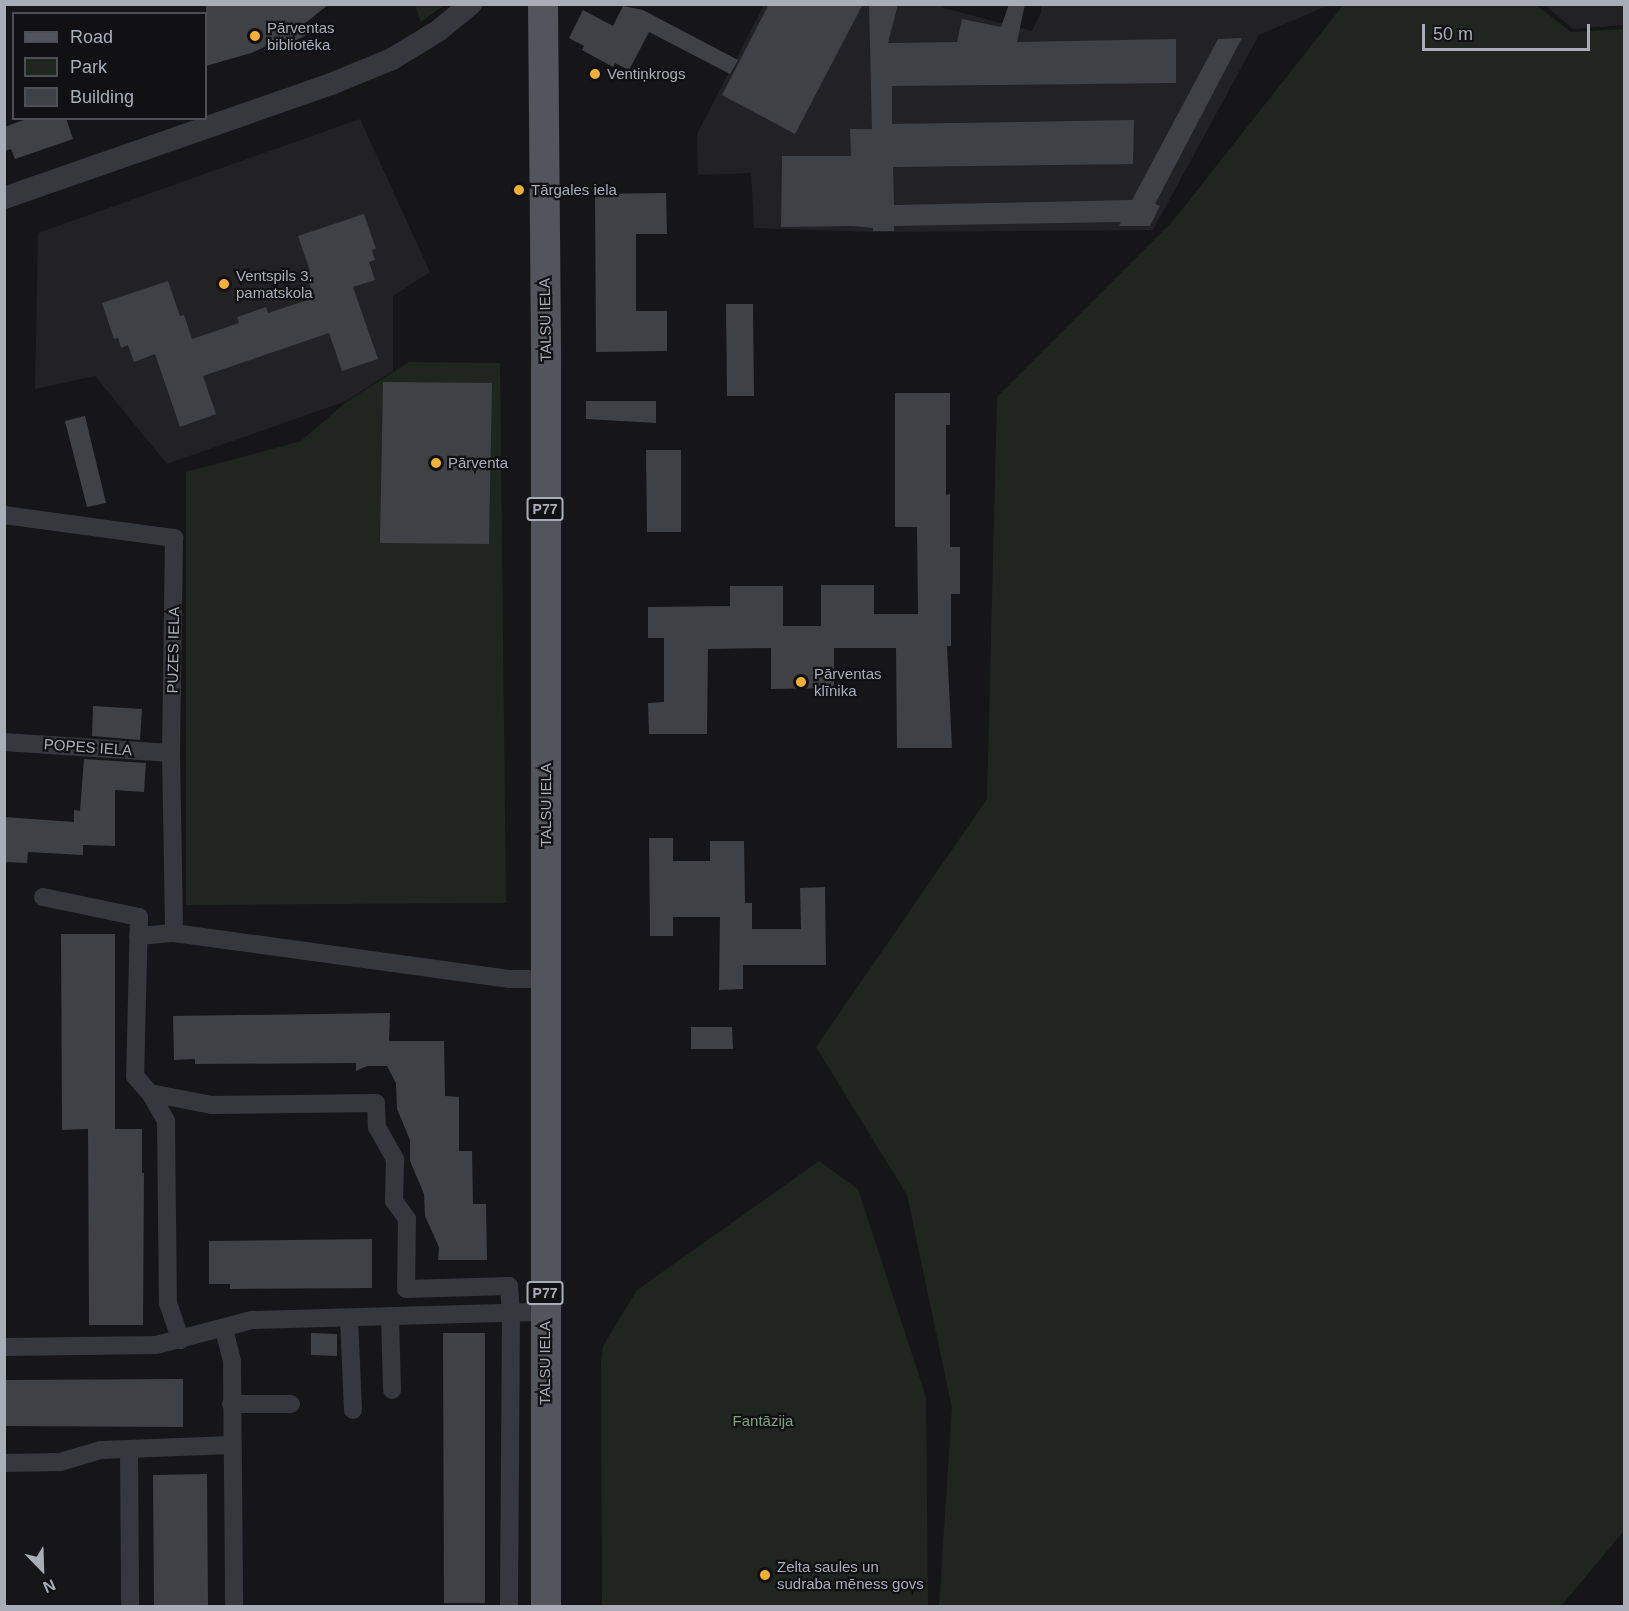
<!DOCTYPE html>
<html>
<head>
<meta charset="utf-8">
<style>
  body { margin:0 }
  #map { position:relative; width:1629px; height:1611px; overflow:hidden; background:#161618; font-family:Helvetica,sans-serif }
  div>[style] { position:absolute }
  .built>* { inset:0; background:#222225 }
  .green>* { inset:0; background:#1e261f }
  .building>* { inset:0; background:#404145 }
  .minor>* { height:18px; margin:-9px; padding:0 9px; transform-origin:9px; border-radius:9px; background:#37383d }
  .tertiary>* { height:22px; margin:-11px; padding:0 11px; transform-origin:11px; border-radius:11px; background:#37383d }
  .primary>* { height:30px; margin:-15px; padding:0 15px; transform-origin:15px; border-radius:15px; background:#53555c }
  .dots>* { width:16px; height:16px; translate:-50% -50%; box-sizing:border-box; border:3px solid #111113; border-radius:50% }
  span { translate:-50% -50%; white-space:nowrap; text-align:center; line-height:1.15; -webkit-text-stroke:4.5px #111113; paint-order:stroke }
  .shield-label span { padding:2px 4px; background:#111113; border:2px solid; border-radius:4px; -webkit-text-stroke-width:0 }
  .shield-label { font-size:14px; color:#a8adb8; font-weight:700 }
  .poi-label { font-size:15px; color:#a8adb8 }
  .left { translate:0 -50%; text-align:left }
  .street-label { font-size:15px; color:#a8adb8 }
  .park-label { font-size:15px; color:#7fa381 }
  .frame { position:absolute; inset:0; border:6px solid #a8adb8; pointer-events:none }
  .legend { position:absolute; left:12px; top:12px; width:195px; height:108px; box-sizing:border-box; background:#111113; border:2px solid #4d4f55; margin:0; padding:8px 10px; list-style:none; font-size:18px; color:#a8adb8 }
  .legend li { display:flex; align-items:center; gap:12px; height:30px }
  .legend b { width:30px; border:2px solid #4d4f55 }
  .north { position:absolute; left:12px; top:1539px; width:60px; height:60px; -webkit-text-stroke:4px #111113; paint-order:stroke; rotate:157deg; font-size:16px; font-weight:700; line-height:24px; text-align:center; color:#a8adb8 }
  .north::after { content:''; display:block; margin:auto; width:21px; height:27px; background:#a8adb8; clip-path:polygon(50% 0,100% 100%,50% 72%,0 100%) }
  .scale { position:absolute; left:1422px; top:24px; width:168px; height:27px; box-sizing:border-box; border:3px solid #a8adb8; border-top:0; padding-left:8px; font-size:18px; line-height:21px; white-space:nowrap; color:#a8adb8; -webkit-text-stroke:4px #111113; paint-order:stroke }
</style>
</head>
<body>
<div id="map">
  <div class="built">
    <i style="clip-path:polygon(764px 5px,944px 5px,943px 8px,1032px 31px,1041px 13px,1041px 5px,1329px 5px,1259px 35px,1153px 230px,873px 232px,754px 228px,751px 173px,698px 175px,697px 134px)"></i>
    <i style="clip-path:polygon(1545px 5px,1624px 5px,1624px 25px,1573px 29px)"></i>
    <i style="clip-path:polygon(360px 119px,430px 272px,393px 296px,393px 371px,346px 401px,167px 464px,95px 376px,35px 389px,38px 233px)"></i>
  </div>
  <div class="green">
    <i style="clip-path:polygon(1344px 4px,1536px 5px,1571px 32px,1624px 29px,1624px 1531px,1561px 1606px,939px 1606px,952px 1408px,907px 1195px,816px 1047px,987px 799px,997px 397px,1173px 221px)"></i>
    <i style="clip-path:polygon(415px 5px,415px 4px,444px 5px,421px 22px)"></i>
    <i style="clip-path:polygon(409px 362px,500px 363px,506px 903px,186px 905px,186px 472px,301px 441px,346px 402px)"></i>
    <i style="clip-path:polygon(819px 1161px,858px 1189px,926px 1397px,928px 1606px,602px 1606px,601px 1362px,603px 1346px,637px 1290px)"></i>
  </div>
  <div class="building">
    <i style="clip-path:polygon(206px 4px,329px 4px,303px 25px,308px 34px,287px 45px,284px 38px,251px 53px,206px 66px)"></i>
    <i style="clip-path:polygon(769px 4px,863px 4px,795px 134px,722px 95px)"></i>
    <i style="clip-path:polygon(869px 4px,898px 4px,888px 43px,957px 42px,962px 19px,1001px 27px,1009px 4px,1025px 4px,1017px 42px,1176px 39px,1176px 83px,892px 86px,892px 124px,1134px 120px,1133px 164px,893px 167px,894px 205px,1132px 200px,1218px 39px,1242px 38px,1155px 204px,1160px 206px,1150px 226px,1119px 226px,1121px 222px,894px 226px,894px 231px,873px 231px,873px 228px,852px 226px,781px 227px,782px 156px,851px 156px,850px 129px,872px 129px)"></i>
    <i style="clip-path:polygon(623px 6px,643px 10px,738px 60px,730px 74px,649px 32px,629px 70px,615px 63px,613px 67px,582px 50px,584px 46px,569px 38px,583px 10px,613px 26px)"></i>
    <i style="clip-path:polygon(29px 118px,66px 118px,73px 139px,15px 159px,11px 149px,4px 151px,4px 127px)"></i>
    <i style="clip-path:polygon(666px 193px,667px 234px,636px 234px,636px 311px,667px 311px,667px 351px,596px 352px,595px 194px)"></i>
    <i style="clip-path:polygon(364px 214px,376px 249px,372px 250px,375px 260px,369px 262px,375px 280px,353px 287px,378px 359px,342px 371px,329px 333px,203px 376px,216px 414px,180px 427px,155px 354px,134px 362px,128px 345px,121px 348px,118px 338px,114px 339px,102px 303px,168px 281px,180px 316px,184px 315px,192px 339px,239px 323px,237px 317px,266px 307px,268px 313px,314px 298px,306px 273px,310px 271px,298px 236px)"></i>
    <i style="clip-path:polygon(726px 304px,753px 304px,754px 396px,727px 396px)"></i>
    <i style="clip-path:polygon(383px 382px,492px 383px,489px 544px,380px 543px)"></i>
    <i style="clip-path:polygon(895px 393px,950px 393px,950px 425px,946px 425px,946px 495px,950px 494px,950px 547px,960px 547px,960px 594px,951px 594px,951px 646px,947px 646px,952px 748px,897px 748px,896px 648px,834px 648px,834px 688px,771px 689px,771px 648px,708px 649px,707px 734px,649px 734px,648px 703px,664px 702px,664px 638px,648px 638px,648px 607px,730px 606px,730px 586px,783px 586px,783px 626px,821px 626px,821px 585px,874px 585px,874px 614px,918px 614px,917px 527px,895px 527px)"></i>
    <i style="clip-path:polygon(586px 401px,656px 401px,656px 423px,586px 419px)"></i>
    <i style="clip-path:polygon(85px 416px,106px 503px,87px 507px,65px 421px)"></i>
    <i style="clip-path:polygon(646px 450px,681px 450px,681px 532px,647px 532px)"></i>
    <i style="clip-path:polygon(93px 706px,142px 709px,140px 740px,92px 736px)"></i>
    <i style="clip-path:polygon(84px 759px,146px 763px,144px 792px,115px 790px,115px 846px,83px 845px,83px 855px,28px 852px,27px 863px,4px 862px,4px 817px,74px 822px,74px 810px,80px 811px)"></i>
    <i style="clip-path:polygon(649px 838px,673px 838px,673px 861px,710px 861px,710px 841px,744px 841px,745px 903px,752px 903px,752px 929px,801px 929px,800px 888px,825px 887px,826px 965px,743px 965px,743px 989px,719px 990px,720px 917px,673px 917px,673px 936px,650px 936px)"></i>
    <i style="clip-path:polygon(61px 934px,115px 934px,115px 1129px,142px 1129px,142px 1173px,144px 1173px,143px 1325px,89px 1325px,88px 1129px,62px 1130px)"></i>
    <i style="clip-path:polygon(390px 1013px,389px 1041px,444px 1041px,445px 1096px,459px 1097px,459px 1151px,472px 1151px,473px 1204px,486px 1204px,487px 1260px,438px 1260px,439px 1247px,425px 1216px,424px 1194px,410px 1161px,410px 1140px,397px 1109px,396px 1083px,387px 1066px,367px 1066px,356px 1071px,356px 1063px,195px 1064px,195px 1059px,174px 1060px,173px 1016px)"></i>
    <i style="clip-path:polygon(691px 1027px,732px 1027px,733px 1049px,691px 1049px)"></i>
    <i style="clip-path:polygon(372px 1239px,372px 1288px,230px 1289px,230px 1284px,209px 1284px,209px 1241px)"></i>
    <i style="clip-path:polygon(311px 1333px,337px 1334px,337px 1356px,311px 1355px)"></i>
    <i style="clip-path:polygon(443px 1333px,485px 1333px,485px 1603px,444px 1603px)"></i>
    <i style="clip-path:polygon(183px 1379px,183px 1427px,4px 1426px,4px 1380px)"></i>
    <i style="clip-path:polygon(207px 1474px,208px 1606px,154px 1606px,153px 1475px)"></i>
  </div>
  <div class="minor">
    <i style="left:4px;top:515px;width:172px;rotate:7.7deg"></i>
    <i style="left:174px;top:538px;width:215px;rotate:90.8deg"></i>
    <i style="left:171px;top:753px;width:180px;rotate:89deg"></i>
    <i style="left:4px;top:742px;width:167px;rotate:3.8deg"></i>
    <i style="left:43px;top:897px;width:98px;rotate:11.8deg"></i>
    <i style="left:139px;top:917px;width:159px;rotate:91.4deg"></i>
    <i style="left:135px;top:1076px;width:23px;rotate:49deg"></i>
    <i style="left:150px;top:1093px;width:32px;rotate:60deg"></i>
    <i style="left:166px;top:1121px;width:182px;rotate:89.4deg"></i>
    <i style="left:168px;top:1303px;width:39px;rotate:71deg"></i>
    <i style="left:138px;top:936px;width:36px;rotate:-5deg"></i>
    <i style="left:174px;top:933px;width:339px;rotate:7.8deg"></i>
    <i style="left:510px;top:979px;width:35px"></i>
    <i style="left:150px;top:1093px;width:63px;rotate:11deg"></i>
    <i style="left:212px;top:1105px;width:164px;rotate:-0.7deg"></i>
    <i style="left:376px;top:1103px;width:24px;rotate:88deg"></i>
    <i style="left:377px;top:1127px;width:38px;rotate:61deg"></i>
    <i style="left:395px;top:1160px;width:41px;rotate:91.4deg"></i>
    <i style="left:394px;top:1201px;width:22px;rotate:54deg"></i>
    <i style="left:407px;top:1219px;width:70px;rotate:90.8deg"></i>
    <i style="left:406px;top:1289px;width:103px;rotate:-1.7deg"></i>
    <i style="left:509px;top:1286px;width:28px;rotate:86deg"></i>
    <i style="left:511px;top:1314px;width:292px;rotate:90.4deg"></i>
    <i style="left:390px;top:1317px;width:73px;rotate:88.4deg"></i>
    <i style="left:349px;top:1318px;width:92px;rotate:87.5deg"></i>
    <i style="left:224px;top:1329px;width:33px;rotate:76deg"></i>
    <i style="left:232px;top:1361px;width:245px;rotate:89.5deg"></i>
    <i style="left:4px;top:1347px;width:152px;rotate:-0.8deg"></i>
    <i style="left:156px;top:1345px;width:99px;rotate:-14.6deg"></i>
    <i style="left:252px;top:1320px;width:293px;rotate:-1.6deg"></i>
    <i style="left:231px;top:1404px;width:60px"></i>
    <i style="left:129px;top:1450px;width:156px;rotate:89.6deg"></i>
    <i style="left:4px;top:1463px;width:56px;rotate:-1deg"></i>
    <i style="left:60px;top:1462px;width:43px;rotate:-16.3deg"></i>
    <i style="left:101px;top:1450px;width:130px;rotate:-2.2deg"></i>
  </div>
  <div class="tertiary">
    <i style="left:4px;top:198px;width:346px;rotate:-19.2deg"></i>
    <i style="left:331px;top:84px;width:66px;rotate:-22.3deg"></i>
    <i style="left:392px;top:59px;width:54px;rotate:-31.3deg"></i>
    <i style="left:438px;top:31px;width:43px;rotate:-39.3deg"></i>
  </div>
  <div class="primary">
    <i style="left:543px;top:4px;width:361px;rotate:89.5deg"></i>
    <i style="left:546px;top:365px;width:1241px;rotate:90deg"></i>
  </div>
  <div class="dots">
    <i style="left:255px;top:36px;background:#f2b134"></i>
    <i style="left:595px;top:74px;background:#f2b134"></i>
    <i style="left:519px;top:190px;background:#f2b134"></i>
    <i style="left:224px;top:284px;background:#f2b134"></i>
    <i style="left:436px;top:463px;background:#f2b134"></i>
    <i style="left:801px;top:682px;background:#f2b134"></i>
    <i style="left:765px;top:1575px;background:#f2b134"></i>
  </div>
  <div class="shield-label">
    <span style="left:545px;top:509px">P77</span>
    <span style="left:545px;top:1293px">P77</span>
  </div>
  <div class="poi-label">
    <span class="left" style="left:267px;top:36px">Pārventas<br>bibliotēka</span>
    <span class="left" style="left:607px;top:74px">Ventiņkrogs</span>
    <span class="left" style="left:531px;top:190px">Tārgales iela</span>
    <span class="left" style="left:236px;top:284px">Ventspils 3.<br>pamatskola</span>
    <span class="left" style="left:448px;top:463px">Pārventa</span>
    <span class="left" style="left:814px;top:682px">Pārventas<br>klīnika</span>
    <span class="left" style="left:777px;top:1575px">Zelta saules un<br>sudraba mēness govs</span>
  </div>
  <div class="street-label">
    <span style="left:545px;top:320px;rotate:-91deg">TALSU IELA</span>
    <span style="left:173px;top:650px;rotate:-89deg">PUZES IELA</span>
    <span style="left:88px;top:747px;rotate:4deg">POPES IELA</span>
    <span style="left:546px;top:805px;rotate:-90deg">TALSU IELA</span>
    <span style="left:545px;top:1363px;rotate:-90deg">TALSU IELA</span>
  </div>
  <div class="park-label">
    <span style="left:763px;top:1421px">Fantāzija</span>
  </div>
  <div class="frame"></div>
  <ul class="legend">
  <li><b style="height:8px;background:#53555c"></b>Road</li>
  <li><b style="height:16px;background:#1e261f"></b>Park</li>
  <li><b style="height:16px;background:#404145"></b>Building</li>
  </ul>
  <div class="north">N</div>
  <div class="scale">50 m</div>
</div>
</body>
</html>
